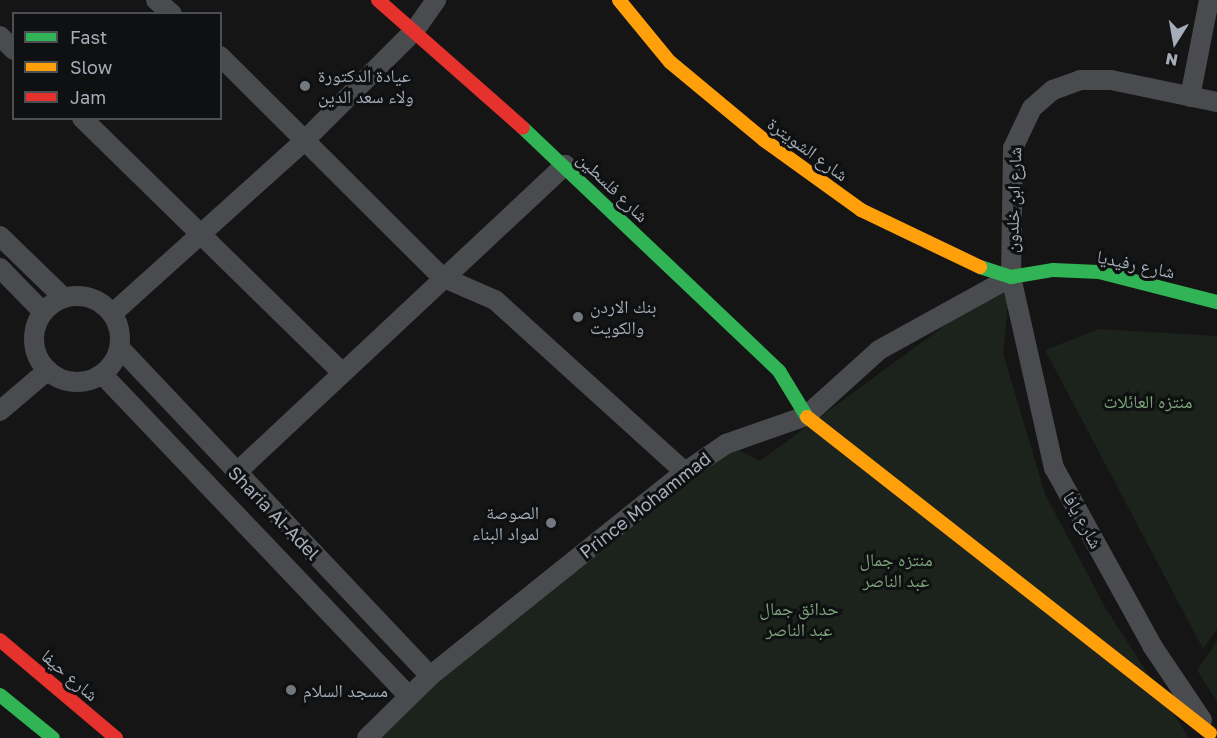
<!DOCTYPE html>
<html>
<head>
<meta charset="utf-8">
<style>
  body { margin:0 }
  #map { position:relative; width:1217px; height:738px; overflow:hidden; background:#151515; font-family:"Golos Text","Noto Naskh Arabic",sans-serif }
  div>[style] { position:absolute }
  .green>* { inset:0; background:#1b231c }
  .street>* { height:20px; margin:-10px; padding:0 10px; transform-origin:10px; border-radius:10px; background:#494b4e }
  .street>.ring { margin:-10px; padding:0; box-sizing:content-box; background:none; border:20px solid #494b4e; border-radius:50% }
  .fast>* { height:14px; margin:-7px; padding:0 7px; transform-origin:7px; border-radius:7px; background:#30b455 }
  .slow>* { height:14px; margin:-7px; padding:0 7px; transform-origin:7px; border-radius:7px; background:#ff9f0a }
  .jam>* { height:14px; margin:-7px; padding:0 7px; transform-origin:7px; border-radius:7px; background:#e5322d }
  .dots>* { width:16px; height:16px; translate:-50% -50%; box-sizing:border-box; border:3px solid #0f1011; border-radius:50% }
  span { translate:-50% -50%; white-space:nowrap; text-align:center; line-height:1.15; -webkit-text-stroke:6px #0f1011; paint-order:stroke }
  .poi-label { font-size:18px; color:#a5adb8 }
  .left { translate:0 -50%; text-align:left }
  .right { translate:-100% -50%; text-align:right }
  .street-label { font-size:18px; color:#a5adb8 }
  .park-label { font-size:18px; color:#7ca47b }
  .legend { position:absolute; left:12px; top:12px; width:210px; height:108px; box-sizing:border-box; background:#0f1011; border:2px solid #4b4f54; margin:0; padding:8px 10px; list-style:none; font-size:18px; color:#a5adb8 }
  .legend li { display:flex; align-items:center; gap:12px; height:30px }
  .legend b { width:30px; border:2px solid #4b4f54 }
  .north { position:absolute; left:1145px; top:12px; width:60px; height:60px; -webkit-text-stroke:4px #0f1011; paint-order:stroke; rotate:191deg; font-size:16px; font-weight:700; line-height:24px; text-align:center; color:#a5adb8 }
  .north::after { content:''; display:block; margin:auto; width:21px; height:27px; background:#a5adb8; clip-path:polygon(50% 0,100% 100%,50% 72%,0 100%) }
</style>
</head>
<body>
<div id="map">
  <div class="green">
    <i style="clip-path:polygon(1011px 277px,1003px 353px,1045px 494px,1105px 607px,1189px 738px,375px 738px,513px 609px,726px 444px,760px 461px)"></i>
    <i style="clip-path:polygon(1099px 329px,1217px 336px,1217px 629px,1203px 649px,1045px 350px)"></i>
    <i style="clip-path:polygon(1217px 641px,1217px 702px,1197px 670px)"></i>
  </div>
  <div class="street">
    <i style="left:156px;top:0;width:21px;rotate:41deg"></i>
    <i style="left:0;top:36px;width:20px;rotate:45deg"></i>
    <i style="left:220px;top:56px;width:313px;rotate:44.9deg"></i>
    <i style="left:442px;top:277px;width:58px;rotate:23.5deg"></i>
    <i style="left:495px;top:300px;width:256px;rotate:42.2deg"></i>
    <i style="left:1190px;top:97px;width:99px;rotate:-78.9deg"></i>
    <i style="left:82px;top:118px;width:364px;rotate:44.4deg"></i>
    <i style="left:0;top:236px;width:88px;rotate:44.1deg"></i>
    <i style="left:0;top:268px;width:62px;rotate:45.7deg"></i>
    <i class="ring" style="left:34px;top:296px;width:66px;height:66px"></i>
    <i style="left:112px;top:314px;width:256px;rotate:-42deg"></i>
    <i style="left:302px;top:143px;width:160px;rotate:-45deg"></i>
    <i style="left:415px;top:30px;width:37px;rotate:-55deg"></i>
    <i style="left:120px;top:348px;width:451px;rotate:46.6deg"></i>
    <i style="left:102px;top:374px;width:445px;rotate:46.4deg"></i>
    <i style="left:0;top:411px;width:63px;rotate:-40.5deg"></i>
    <i style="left:236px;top:473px;width:451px;rotate:-43.1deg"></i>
    <i style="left:1202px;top:720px;width:88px;rotate:-123.9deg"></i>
    <i style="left:1153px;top:647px;width:205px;rotate:-118.9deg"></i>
    <i style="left:1054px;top:468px;width:196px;rotate:-102.7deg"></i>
    <i style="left:1011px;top:277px;width:129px;rotate:-89.1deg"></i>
    <i style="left:1013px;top:148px;width:44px;rotate:-64.6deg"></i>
    <i style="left:1032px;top:108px;width:28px;rotate:-41deg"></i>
    <i style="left:1053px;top:90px;width:29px;rotate:-20deg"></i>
    <i style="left:1080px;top:80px;width:31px"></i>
    <i style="left:1111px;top:80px;width:108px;rotate:11.7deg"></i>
    <i style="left:367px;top:738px;width:88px;rotate:-44.5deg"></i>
    <i style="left:430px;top:676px;width:327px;rotate:-38.7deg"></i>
    <i style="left:685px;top:472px;width:50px;rotate:-34.3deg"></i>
    <i style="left:726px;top:444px;width:85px;rotate:-19.3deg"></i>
    <i style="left:806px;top:416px;width:98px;rotate:-42.1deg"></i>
    <i style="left:879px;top:350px;width:151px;rotate:-28.9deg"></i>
  </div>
  <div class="fast">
    <i style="left:523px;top:128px;width:353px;rotate:43.5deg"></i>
    <i style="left:779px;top:371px;width:54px;rotate:58.7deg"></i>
    <i style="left:980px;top:267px;width:33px;rotate:18deg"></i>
    <i style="left:1011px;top:277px;width:43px;rotate:-9.5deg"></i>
    <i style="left:1053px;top:270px;width:46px;rotate:2.5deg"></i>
    <i style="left:1099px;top:272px;width:122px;rotate:14.3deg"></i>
    <i style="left:0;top:695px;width:68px;rotate:39.1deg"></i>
  </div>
  <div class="slow">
    <i style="left:619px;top:0;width:80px;rotate:50.6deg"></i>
    <i style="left:670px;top:62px;width:122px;rotate:39.7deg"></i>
    <i style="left:764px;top:140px;width:120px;rotate:35.8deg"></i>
    <i style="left:861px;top:210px;width:132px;rotate:25.6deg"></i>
    <i style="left:807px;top:417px;width:512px;rotate:38.1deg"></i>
  </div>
  <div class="jam">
    <i style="left:378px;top:0;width:193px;rotate:41.4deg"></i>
    <i style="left:0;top:640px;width:152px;rotate:40.2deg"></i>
  </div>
  <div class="dots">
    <i style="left:305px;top:86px;background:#73787f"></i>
    <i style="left:578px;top:317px;background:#73787f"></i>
    <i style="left:551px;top:523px;background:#73787f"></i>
    <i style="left:291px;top:690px;background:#73787f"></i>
  </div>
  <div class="poi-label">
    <span class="left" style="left:318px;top:86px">عيادة الدكتورة<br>ولاء سعد الدين</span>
    <span class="left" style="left:590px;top:317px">بنك الاردن<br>والكويت</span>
    <span class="right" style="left:539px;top:523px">الصوصة<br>لمواد البناء</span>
    <span class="left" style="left:303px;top:690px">مسجد السلام</span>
  </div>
  <div class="street-label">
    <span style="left:808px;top:149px;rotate:36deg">شارع الشويترة</span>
    <span style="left:613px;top:187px;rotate:44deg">شارع فلسطين</span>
    <span style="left:1013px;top:200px;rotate:-88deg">شارع ابن خلدون</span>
    <span style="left:1136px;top:264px;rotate:12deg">شارع رفيديا</span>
    <span style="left:645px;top:505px;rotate:-38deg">Prince Mohammad</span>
    <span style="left:274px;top:513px;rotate:46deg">Sharia Al-Adel</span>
    <span style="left:1083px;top:520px;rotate:61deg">شارع يافا</span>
    <span style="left:70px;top:675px;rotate:41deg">شارع حيفا</span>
  </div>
  <div class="park-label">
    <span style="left:1148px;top:401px">منتزه العائلات</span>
    <span style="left:896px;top:570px">منتزه جمال<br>عبد الناصر</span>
    <span style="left:799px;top:619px">حدائق جمال<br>عبد الناصر</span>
  </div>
  <ul class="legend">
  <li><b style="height:8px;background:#30b455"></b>Fast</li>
  <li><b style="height:8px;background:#ff9f0a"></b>Slow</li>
  <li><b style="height:8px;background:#e5322d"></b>Jam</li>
  </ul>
  <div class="north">N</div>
</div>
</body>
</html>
